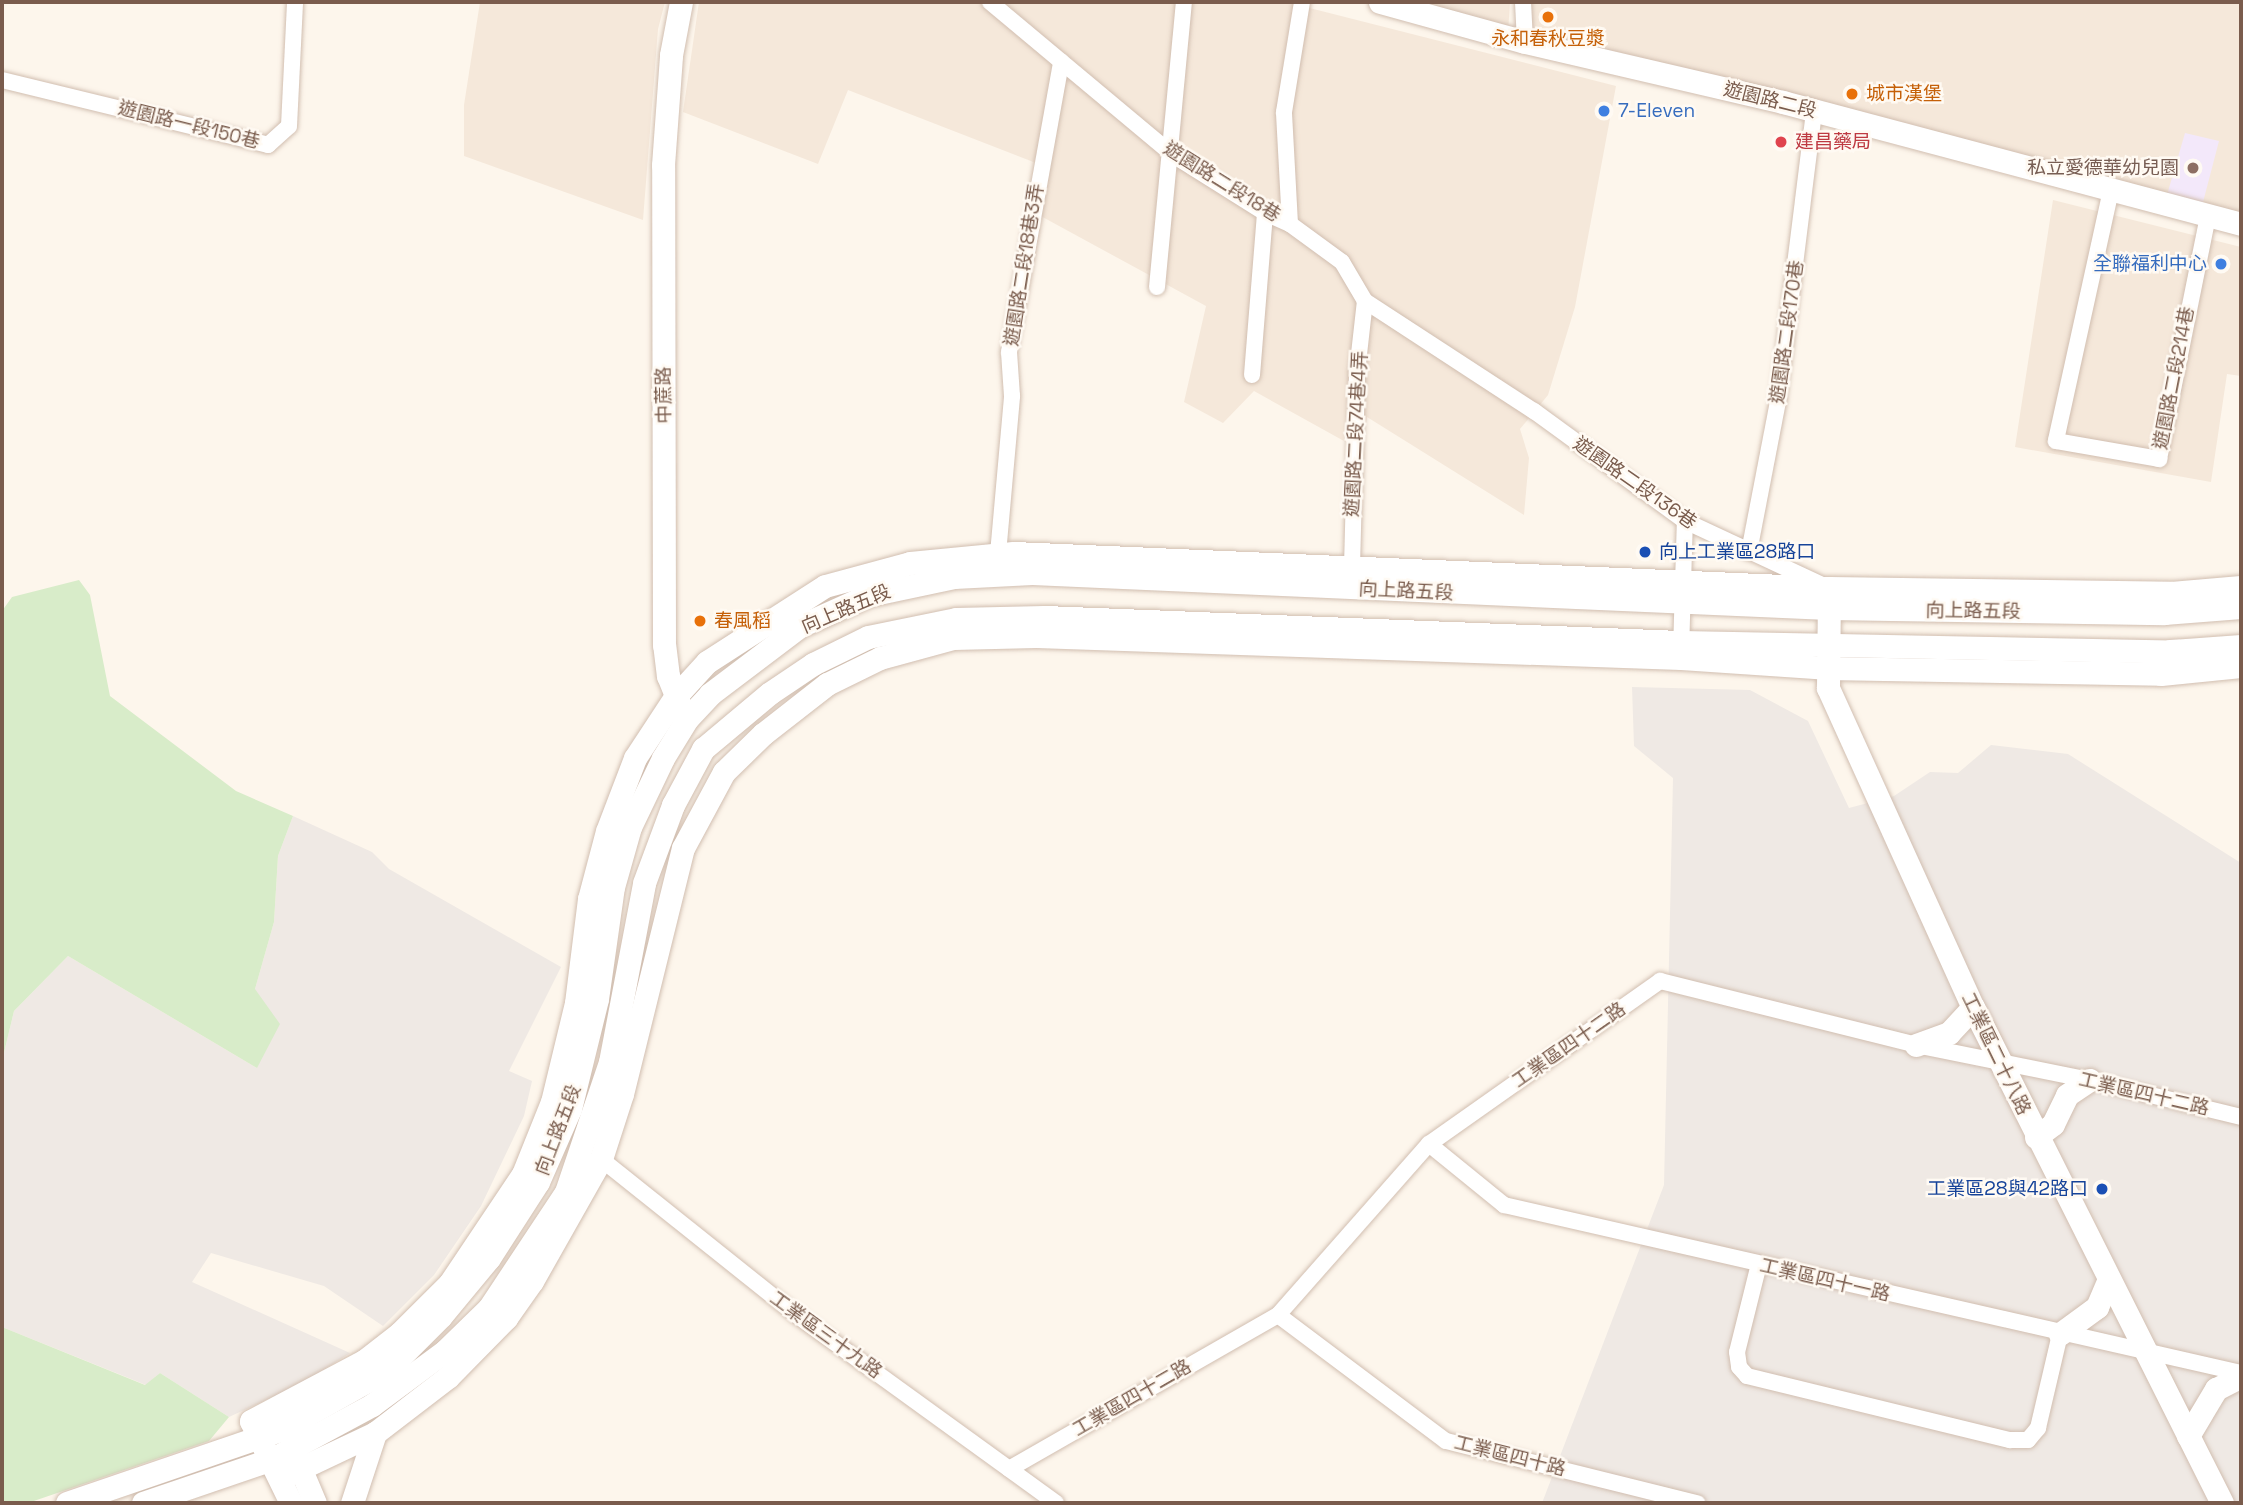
<!DOCTYPE html>
<html>
<head>
<meta charset="utf-8">
<style>
  body { margin:0 }
  #map { position:relative; width:2243px; height:1505px; overflow:hidden; background:#fdf6ec; font-family:"Space Grotesk","Noto Sans TC",sans-serif }
  div>[style] { position:absolute }
  .residential>* { inset:0; background:#f5e8da }
  .industrial>* { inset:0; background:#efe9e4 }
  .education>* { inset:0; background:#f3e8fa }
  .green>* { inset:0; background:#d8ecc9 }
  .roads { filter:drop-shadow(0 0 2px #d1beb0) drop-shadow(0 0 2px #d1beb0) }
  .street>* { height:16px; margin:-8px; padding:0 8px; transform-origin:8px; border-radius:8px; background:#fff }
  .secondary>* { height:23px; margin:-11.5px; padding:0 11.5px; transform-origin:11.5px; border-radius:11.5px; background:#fff }
  .dots>* { width:19px; height:19px; translate:-50% -50%; box-sizing:border-box; border:4px solid #fffaf3; border-radius:50% }
  span { translate:-50% -50%; white-space:nowrap; text-align:center; line-height:1.15; -webkit-text-stroke:5px #fffaf3; paint-order:stroke }
  .food-label { font-size:19px; color:#c56008 }
  .left { translate:0 -50%; text-align:left }
  .street-label { font-size:19px; color:#7a5c4d }
  .shop-label { font-size:19px; color:#366cbe }
  .right { translate:-100% -50%; text-align:right }
  .health-label { font-size:19px; color:#be3a42 }
  .education-label { font-size:19px; color:#785e54 }
  .transit-label { font-size:19px; color:#164399 }
  .frame { position:absolute; inset:0; border:4px solid #7a5c4d; pointer-events:none }
</style>
</head>
<body>
<div id="map">
  <div class="residential">
    <i style="clip-path:polygon(480px 2px,665px 2px,658px 29px,643px 220px,464px 156px,464px 105px)"></i>
    <i style="clip-path:polygon(699px 2px,1286px 2px,1616px 86px,1575px 307px,1548px 395px,1520px 429px,1529px 458px,1524px 515px,1367px 417px,1362px 451px,1254px 391px,1223px 423px,1184px 402px,1206px 306px,1026px 208px,1036px 163px,848px 90px,818px 164px,683px 112px)"></i>
    <i style="clip-path:polygon(1396px 2px,1510px 2px,1508px 33px)"></i>
    <i style="clip-path:polygon(1521px 2px,2241px 2px,2241px 217px,1529px 34px)"></i>
    <i style="clip-path:polygon(2053px 200px,2241px 247px,2241px 376px,2227px 374px,2211px 482px,2015px 447px)"></i>
  </div>
  <div class="industrial">
    <i style="clip-path:polygon(1632px 687px,1750px 690px,1808px 721px,1849px 808px,1894px 796px,1930px 772px,1958px 773px,1991px 745px,2068px 754px,2241px 863px,2241px 1503px,1542px 1503px,1664px 1185px,1673px 778px,1634px 746px)"></i>
    <i style="clip-path:polygon(293px 816px,372px 852px,389px 869px,561px 967px,509px 1071px,532px 1081px,524px 1116px,481px 1206px,434px 1275px,383px 1326px,324px 1286px,211px 1253px,192px 1282px,350px 1353px,303px 1383px,229px 1417px,160px 1373px,146px 1385px,2px 1327px,2px 1061px,14px 1011px,68px 956px,257px 1068px,255px 989px,274px 922px,278px 856px)"></i>
  </div>
  <div class="education">
    <i style="clip-path:polygon(2185px 133px,2219px 141px,2202px 206px,2167px 195px)"></i>
  </div>
  <div class="green">
    <i style="clip-path:polygon(79px 580px,90px 595px,110px 696px,236px 791px,293px 816px,278px 856px,274px 922px,255px 989px,280px 1024px,257px 1068px,68px 956px,14px 1011px,2px 1061px,2px 611px,12px 597px)"></i>
    <i style="clip-path:polygon(2px 1327px,145px 1385px,160px 1373px,229px 1417px,209px 1441px,28px 1503px,2px 1503px)"></i>
  </div>
  <div class="roads">
    <div class="street">
      <i style="left:990px;top:2px;width:239px;rotate:39.9deg"></i>
      <i style="left:1173px;top:155px;width:109px;rotate:32.2deg"></i>
      <i style="left:1265px;top:213px;width:27px;rotate:24deg"></i>
      <i style="left:1290px;top:224px;width:64px;rotate:36.2deg"></i>
      <i style="left:1342px;top:262px;width:45px;rotate:59.5deg"></i>
      <i style="left:1365px;top:301px;width:202px;rotate:33.1deg"></i>
      <i style="left:1534px;top:411px;width:187px;rotate:36.1deg"></i>
      <i style="left:1685px;top:521px;width:149px;rotate:25deg"></i>
      <i style="left:1523px;top:2px;width:40px;rotate:87.1deg"></i>
      <i style="left:2px;top:80px;width:274px;rotate:13.7deg"></i>
      <i style="left:268px;top:145px;width:28px;rotate:-42deg"></i>
      <i style="left:289px;top:126px;width:124px;rotate:-87.2deg"></i>
      <i style="left:2111px;top:190px;width:257px;rotate:102.4deg"></i>
      <i style="left:2056px;top:441px;width:105px;rotate:9.9deg"></i>
      <i style="left:2159px;top:459px;width:249px;rotate:-78.6deg"></i>
      <i style="left:1290px;top:224px;width:112px;rotate:-93.1deg"></i>
      <i style="left:1284px;top:112px;width:111px;rotate:-80.7deg"></i>
      <i style="left:1157px;top:287px;width:286px;rotate:-84.6deg"></i>
      <i style="left:1252px;top:375px;width:163px;rotate:-85.4deg"></i>
      <i style="left:1749px;top:552px;width:154px;rotate:-79.1deg"></i>
      <i style="left:1778px;top:401px;width:292px;rotate:-82.9deg"></i>
      <i style="left:998px;top:554px;width:159px;rotate:-84.9deg"></i>
      <i style="left:1012px;top:396px;width:44px;rotate:-93.9deg"></i>
      <i style="left:1009px;top:352px;width:295px;rotate:-79.8deg"></i>
      <i style="left:1352px;top:567px;width:195px;rotate:-88.5deg"></i>
      <i style="left:1357px;top:372px;width:71px;rotate:-83.6deg"></i>
      <i style="left:1681px;top:652px;width:131px;rotate:-88.3deg"></i>
      <i style="left:1429px;top:1144px;width:97px;rotate:39.1deg"></i>
      <i style="left:1504px;top:1205px;width:756px;rotate:12.84deg"></i>
      <i style="left:601px;top:1159px;width:248px;rotate:38.6deg"></i>
      <i style="left:795px;top:1314px;width:322px;rotate:35.9deg"></i>
      <i style="left:1759px;top:1264px;width:91px;rotate:104deg"></i>
      <i style="left:1737px;top:1352px;width:15px;rotate:82deg"></i>
      <i style="left:1739px;top:1367px;width:12px;rotate:48deg"></i>
      <i style="left:1747px;top:1376px;width:271px;rotate:13.7deg"></i>
      <i style="left:2010px;top:1440px;width:18px"></i>
      <i style="left:2028px;top:1440px;width:16px;rotate:-50deg"></i>
      <i style="left:2038px;top:1428px;width:97px;rotate:-76.8deg"></i>
      <i style="left:1278px;top:1315px;width:210px;rotate:36.9deg"></i>
      <i style="left:1446px;top:1441px;width:259px;rotate:13.9deg"></i>
      <i style="left:1009px;top:1469px;width:310px;rotate:-29.8deg"></i>
      <i style="left:1278px;top:1315px;width:228px;rotate:-48.6deg"></i>
      <i style="left:1429px;top:1144px;width:283px;rotate:-35.2deg"></i>
      <i style="left:1660px;top:981px;width:264px;rotate:14deg"></i>
      <i style="left:1916px;top:1045px;width:177px;rotate:11.4deg"></i>
      <i style="left:2089px;top:1080px;width:156px;rotate:13.7deg"></i>
    </div>
    <div class="secondary">
      <i style="left:1380px;top:2px;width:150px;rotate:15.4deg"></i>
      <i style="left:1525px;top:42px;width:265px;rotate:13.1deg"></i>
      <i style="left:1783px;top:102px;width:474px;rotate:14.9deg"></i>
      <i style="left:1829px;top:592px;width:96px;rotate:90.6deg"></i>
      <i style="left:1828px;top:688px;width:350px;rotate:65.6deg"></i>
      <i style="left:1973px;top:1007px;width:555px;rotate:63.34deg"></i>
      <i style="left:681px;top:708px;width:35px;rotate:-112deg"></i>
      <i style="left:668px;top:676px;width:31px;rotate:-97deg"></i>
      <i style="left:664px;top:645px;width:480px;rotate:-90.1deg"></i>
      <i style="left:663px;top:165px;width:110px;rotate:-85.8deg"></i>
      <i style="left:671px;top:55px;width:54px;rotate:-79.3deg"></i>
      <i style="left:1916px;top:1045px;width:35px;rotate:-20deg"></i>
      <i style="left:1949px;top:1033px;width:35px;rotate:-47deg"></i>
      <i style="left:2036px;top:1137px;width:21px;rotate:-37deg"></i>
      <i style="left:2053px;top:1124px;width:32px;rotate:-64deg"></i>
      <i style="left:2067px;top:1095px;width:27px;rotate:-34deg"></i>
      <i style="left:2060px;top:1334px;width:46px;rotate:-36.1deg"></i>
      <i style="left:2097px;top:1307px;width:30px;rotate:-67deg"></i>
      <i style="left:2188px;top:1436px;width:55px;rotate:-59.2deg"></i>
      <i style="left:2216px;top:1389px;width:28px;rotate:-27deg"></i>
      <i style="left:296px;top:1458px;width:49px;rotate:67.1deg"></i>
      <i style="left:280px;top:1478px;width:105px;rotate:-25.3deg"></i>
      <i style="left:375px;top:1433px;width:92px;rotate:-37.5deg"></i>
      <i style="left:448px;top:1377px;width:83px;rotate:-45.5deg"></i>
      <i style="left:506px;top:1318px;width:45px;rotate:-54.9deg"></i>
      <i style="left:532px;top:1281px;width:140px;rotate:-60.5deg"></i>
      <i style="left:601px;top:1159px;width:68px;rotate:-72.1deg"></i>
      <i style="left:622px;top:1094px;width:253px;rotate:-76.1deg"></i>
      <i style="left:683px;top:848px;width:86px;rotate:-61.7deg"></i>
      <i style="left:724px;top:772px;width:54px;rotate:-44.3deg"></i>
      <i style="left:763px;top:734px;width:81px;rotate:-38deg"></i>
      <i style="left:827px;top:684px;width:59px;rotate:-26.1deg"></i>
      <i style="left:880px;top:658px;width:76px;rotate:-15.3deg"></i>
      <i style="left:953px;top:638px;width:83px;rotate:-1.4deg"></i>
      <i style="left:1036px;top:636px;width:645px;rotate:1.95deg"></i>
      <i style="left:1681px;top:658px;width:145px;rotate:3.9deg"></i>
      <i style="left:1826px;top:668px;width:335px;rotate:1deg"></i>
      <i style="left:2161px;top:674px;width:80px;rotate:-5.7deg"></i>
      <i style="left:67px;top:1503px;width:225px;rotate:-18.9deg"></i>
      <i style="left:280px;top:1430px;width:123px;rotate:-29.3deg"></i>
      <i style="left:387px;top:1370px;width:76px;rotate:-45deg"></i>
      <i style="left:441px;top:1316px;width:75px;rotate:-50.4deg"></i>
      <i style="left:489px;top:1258px;width:90px;rotate:-57.2deg"></i>
      <i style="left:538px;top:1182px;width:80px;rotate:-66.3deg"></i>
      <i style="left:570px;top:1109px;width:113px;rotate:-76.2deg"></i>
      <i style="left:597px;top:999px;width:113px;rotate:-81.9deg"></i>
      <i style="left:613px;top:887px;width:62px;rotate:-74.2deg"></i>
      <i style="left:630px;top:827px;width:76px;rotate:-64.4deg"></i>
      <i style="left:663px;top:758px;width:46px;rotate:-58.4deg"></i>
      <i style="left:687px;top:719px;width:34px;rotate:-47deg"></i>
      <i style="left:710px;top:694px;width:113px;rotate:-37.1deg"></i>
      <i style="left:800px;top:626px;width:76px;rotate:-24.2deg"></i>
      <i style="left:869px;top:595px;width:87px;rotate:-12deg"></i>
      <i style="left:954px;top:577px;width:78px;rotate:-2.9deg"></i>
      <i style="left:1032px;top:573px;width:797px;rotate:2.52deg"></i>
      <i style="left:1828px;top:608px;width:336px;rotate:0.9deg"></i>
      <i style="left:2164px;top:613px;width:77px;rotate:-4.5deg"></i>
      <i style="left:143px;top:1503px;width:136px;rotate:-18.8deg"></i>
      <i style="left:272px;top:1459px;width:114px;rotate:-28.4deg"></i>
      <i style="left:372px;top:1405px;width:91px;rotate:-36.5deg"></i>
      <i style="left:445px;top:1351px;width:62px;rotate:-44.3deg"></i>
      <i style="left:489px;top:1308px;width:139px;rotate:-56.4deg"></i>
      <i style="left:566px;top:1192px;width:137px;rotate:-71.3deg"></i>
      <i style="left:610px;top:1062px;width:182px;rotate:-79.2deg"></i>
      <i style="left:644px;top:883px;width:83px;rotate:-69.6deg"></i>
      <i style="left:673px;top:805px;width:64px;rotate:-61.8deg"></i>
      <i style="left:703px;top:749px;width:87px;rotate:-39.9deg"></i>
      <i style="left:770px;top:693px;width:52px;rotate:-34deg"></i>
      <i style="left:813px;top:664px;width:61px;rotate:-26.1deg"></i>
      <i style="left:868px;top:637px;width:90px;rotate:-11.6deg"></i>
      <i style="left:956px;top:619px;width:88px;rotate:-1.3deg"></i>
      <i style="left:1044px;top:617px;width:637px;rotate:2.25deg"></i>
      <i style="left:1681px;top:642px;width:489px;rotate:1.1deg"></i>
      <i style="left:2170px;top:651px;width:71px;rotate:-4deg"></i>
      <i style="left:291px;top:1503px;width:91px;rotate:-116deg"></i>
      <i style="left:251px;top:1421px;width:128px;rotate:-28deg"></i>
      <i style="left:364px;top:1361px;width:46px;rotate:-37.9deg"></i>
      <i style="left:400px;top:1333px;width:71px;rotate:-45deg"></i>
      <i style="left:450px;top:1283px;width:131px;rotate:-56.2deg"></i>
      <i style="left:523px;top:1174px;width:78px;rotate:-68.1deg"></i>
      <i style="left:552px;top:1102px;width:102px;rotate:-76.4deg"></i>
      <i style="left:576px;top:1003px;width:105px;rotate:-82.9deg"></i>
      <i style="left:589px;top:899px;width:70px;rotate:-75.2deg"></i>
      <i style="left:607px;top:831px;width:78px;rotate:-69deg"></i>
      <i style="left:635px;top:758px;width:73px;rotate:-56.7deg"></i>
      <i style="left:675px;top:697px;width:47px;rotate:-47.6deg"></i>
      <i style="left:707px;top:662px;width:140px;rotate:-32.8deg"></i>
      <i style="left:825px;top:586px;width:88px;rotate:-15.1deg"></i>
      <i style="left:910px;top:563px;width:104px;rotate:-5.5deg"></i>
      <i style="left:1014px;top:553px;width:816px;rotate:2.46deg"></i>
      <i style="left:1829px;top:588px;width:342px;rotate:0.8deg"></i>
      <i style="left:2171px;top:593px;width:70px;rotate:-4.9deg"></i>
      <i style="left:352px;top:1503px;width:74px;rotate:-71.8deg"></i>
    </div>
  </div>
  <div class="dots">
    <i style="left:1548px;top:17px;background:#e8710a"></i>
    <i style="left:1852px;top:94px;background:#e8710a"></i>
    <i style="left:1604px;top:111px;background:#3f7fe0"></i>
    <i style="left:1781px;top:142px;background:#e0444e"></i>
    <i style="left:2193px;top:168px;background:#8d6e63"></i>
    <i style="left:2221px;top:264px;background:#3f7fe0"></i>
    <i style="left:1645px;top:552px;background:#1a4fb4"></i>
    <i style="left:700px;top:621px;background:#e8710a"></i>
    <i style="left:2102px;top:1189px;background:#1a4fb4"></i>
  </div>
  <div class="food-label">
    <span style="left:1548px;top:39px">永和春秋豆漿</span>
    <span class="left" style="left:1866px;top:94px">城市漢堡</span>
    <span class="left" style="left:714px;top:621px">春風稻</span>
  </div>
  <div class="street-label">
    <span style="left:1770px;top:100px;rotate:14deg">遊園路二段</span>
    <span style="left:189px;top:125px;rotate:14deg">遊園路一段150巷</span>
    <span style="left:1222px;top:182px;rotate:32deg">遊園路二段18巷</span>
    <span style="left:1024px;top:265px;rotate:-81deg">遊園路二段18巷3弄</span>
    <span style="left:1787px;top:332px;rotate:-82deg">遊園路二段170巷</span>
    <span style="left:2174px;top:378px;rotate:-79deg">遊園路二段214巷</span>
    <span style="left:664px;top:395px;rotate:-91deg">中蔗路</span>
    <span style="left:1356px;top:434px;rotate:-87deg">遊園路二段74巷4弄</span>
    <span style="left:1635px;top:483px;rotate:35deg">遊園路二段136巷</span>
    <span style="left:1406px;top:591px;rotate:3deg">向上路五段</span>
    <span style="left:846px;top:609px;rotate:-23deg">向上路五段</span>
    <span style="left:1973px;top:611px;rotate:1deg">向上路五段</span>
    <span style="left:1569px;top:1045px;rotate:-35deg">工業區四十二路</span>
    <span style="left:1996px;top:1054px;rotate:64deg">工業區二十八路</span>
    <span style="left:2144px;top:1094px;rotate:13deg">工業區四十二路</span>
    <span style="left:558px;top:1130px;rotate:-69deg">向上路五段</span>
    <span style="left:1825px;top:1280px;rotate:13deg">工業區四十一路</span>
    <span style="left:826px;top:1335px;rotate:36deg">工業區三十九路</span>
    <span style="left:1132px;top:1398px;rotate:-30deg">工業區四十二路</span>
    <span style="left:1510px;top:1456px;rotate:14deg">工業區四十路</span>
  </div>
  <div class="shop-label">
    <span class="left" style="left:1618px;top:111px">7-Eleven</span>
    <span class="right" style="left:2207px;top:264px">全聯福利中心</span>
  </div>
  <div class="health-label">
    <span class="left" style="left:1795px;top:142px">建昌藥局</span>
  </div>
  <div class="education-label">
    <span class="right" style="left:2179px;top:168px">私立愛德華幼兒園</span>
  </div>
  <div class="transit-label">
    <span class="left" style="left:1659px;top:552px">向上工業區28路口</span>
    <span class="right" style="left:2088px;top:1189px">工業區28與42路口</span>
  </div>
  <div class="frame"></div>
</div>
</body>
</html>
